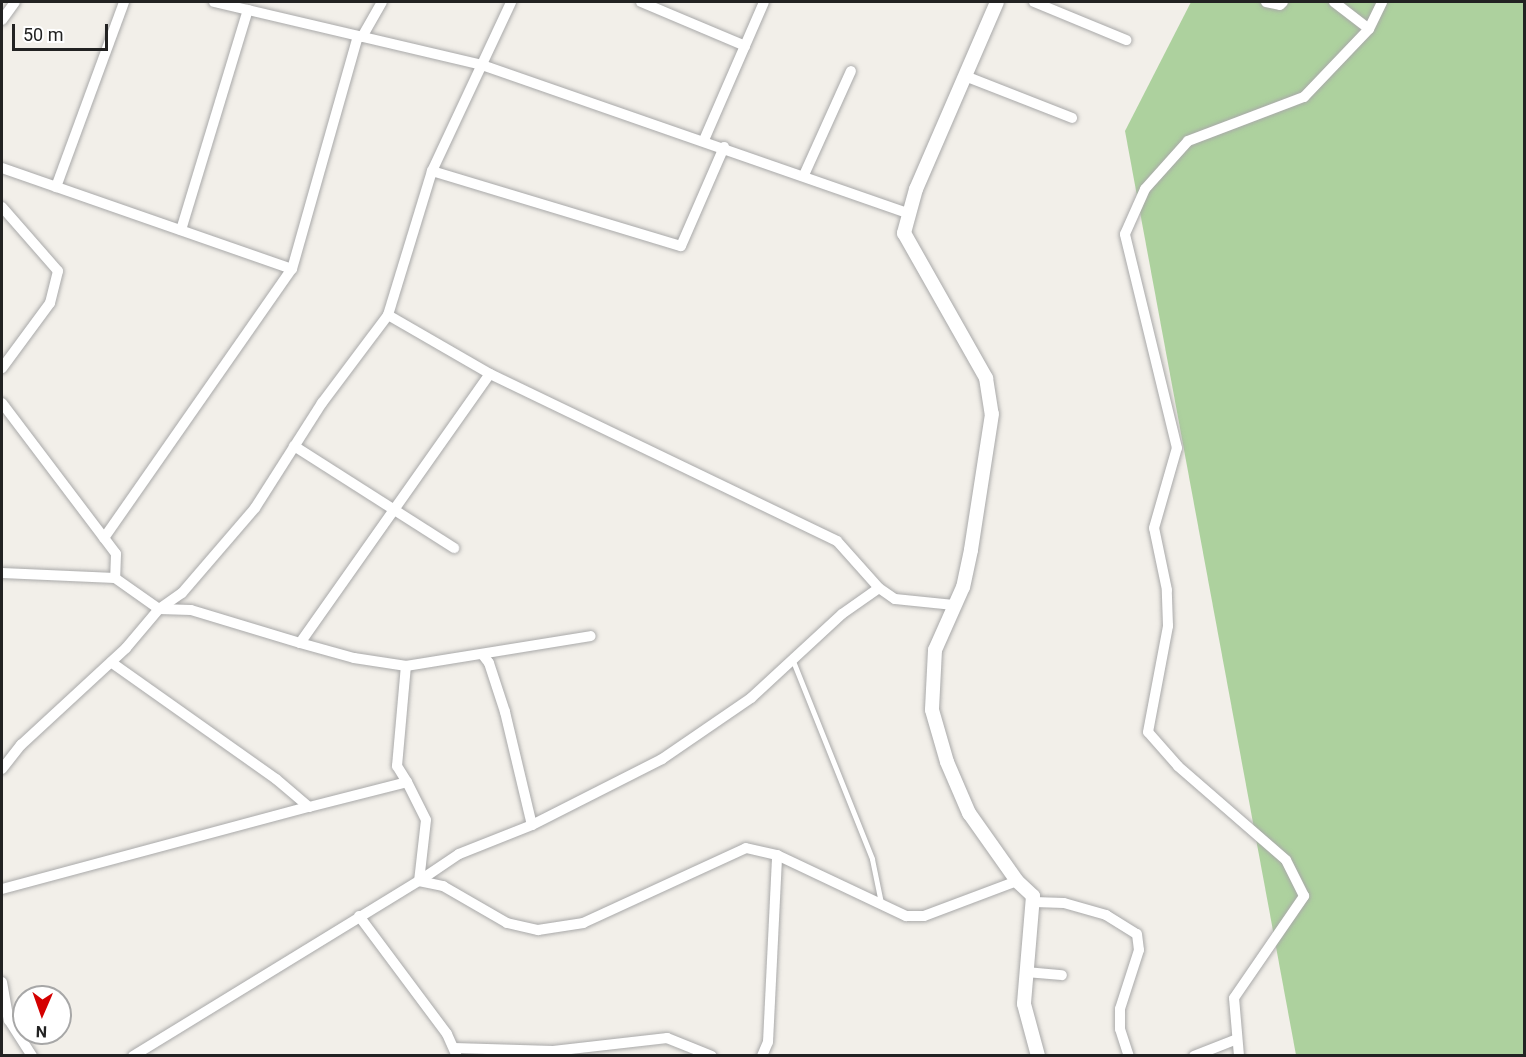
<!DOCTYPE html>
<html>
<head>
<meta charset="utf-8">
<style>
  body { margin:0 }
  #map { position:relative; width:1526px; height:1057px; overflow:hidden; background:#f2efe9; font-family:Roboto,sans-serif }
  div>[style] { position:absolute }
  .forest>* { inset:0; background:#add19e }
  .roads { filter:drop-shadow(0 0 2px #a9a9a9) drop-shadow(0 0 2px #a9a9a9) }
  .service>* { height:5px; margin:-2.5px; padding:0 2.5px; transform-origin:2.5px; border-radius:2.5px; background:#fff }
  .minor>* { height:10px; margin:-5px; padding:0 5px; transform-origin:5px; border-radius:5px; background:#fff }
  .tertiary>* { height:14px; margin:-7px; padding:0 7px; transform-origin:7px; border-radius:7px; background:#fff }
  span { translate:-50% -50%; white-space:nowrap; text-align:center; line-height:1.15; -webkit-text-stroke:4.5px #fff; paint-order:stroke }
  .frame { position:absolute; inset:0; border:3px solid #222; pointer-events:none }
  .north { position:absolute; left:12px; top:985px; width:60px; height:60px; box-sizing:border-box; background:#fff; border:2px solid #a7a7a7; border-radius:50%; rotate:182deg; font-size:16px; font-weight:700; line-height:24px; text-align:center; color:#222 }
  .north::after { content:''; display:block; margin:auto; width:21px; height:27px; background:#d40000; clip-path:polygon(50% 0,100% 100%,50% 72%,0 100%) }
  .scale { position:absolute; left:12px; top:24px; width:96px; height:27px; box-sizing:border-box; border:3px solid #222; border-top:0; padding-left:8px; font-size:18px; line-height:21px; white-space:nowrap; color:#222; -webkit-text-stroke:4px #fff; paint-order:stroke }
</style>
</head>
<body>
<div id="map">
  <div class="forest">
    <i style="clip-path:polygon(1191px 2px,1524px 2px,1524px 1055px,1296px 1055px,1125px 131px)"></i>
  </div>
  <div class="roads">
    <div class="service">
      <i style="left:793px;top:661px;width:213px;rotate:68.2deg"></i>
      <i style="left:872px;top:859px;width:45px;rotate:78.4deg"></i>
    </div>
    <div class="minor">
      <i style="left:214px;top:2px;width:275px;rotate:13.2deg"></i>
      <i style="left:482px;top:65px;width:451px;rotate:19.2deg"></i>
      <i style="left:641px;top:2px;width:113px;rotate:22.9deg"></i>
      <i style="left:1034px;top:2px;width:100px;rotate:22.4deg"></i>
      <i style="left:1266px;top:2px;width:14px;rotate:12deg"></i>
      <i style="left:1280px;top:5px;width:4px;rotate:-45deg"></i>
      <i style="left:1334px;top:2px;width:44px;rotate:37.6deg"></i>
      <i style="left:2px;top:20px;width:22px;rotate:-54deg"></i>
      <i style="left:362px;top:37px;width:40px;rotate:-60.3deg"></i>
      <i style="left:965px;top:76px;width:115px;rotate:21.4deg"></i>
      <i style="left:704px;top:140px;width:150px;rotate:-66.5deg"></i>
      <i style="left:2px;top:168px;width:307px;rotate:19.2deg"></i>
      <i style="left:432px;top:171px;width:260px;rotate:16.8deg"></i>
      <i style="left:681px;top:246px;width:108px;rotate:-66.5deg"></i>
      <i style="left:804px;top:175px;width:114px;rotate:-65.7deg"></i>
      <i style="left:56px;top:187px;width:197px;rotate:-69.8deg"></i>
      <i style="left:2px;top:207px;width:85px;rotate:48.8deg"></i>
      <i style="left:58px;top:271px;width:33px;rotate:104deg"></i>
      <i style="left:50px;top:303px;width:81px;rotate:126.4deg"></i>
      <i style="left:181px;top:230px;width:230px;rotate:-73.1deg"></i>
      <i style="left:388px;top:315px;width:118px;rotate:30deg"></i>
      <i style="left:490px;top:374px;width:385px;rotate:25.7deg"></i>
      <i style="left:837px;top:541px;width:63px;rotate:48.2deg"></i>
      <i style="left:879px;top:588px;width:19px;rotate:35deg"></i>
      <i style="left:895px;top:599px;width:59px;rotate:5.8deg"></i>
      <i style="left:2px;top:403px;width:189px;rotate:52.9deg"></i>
      <i style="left:116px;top:554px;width:24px;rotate:92deg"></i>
      <i style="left:294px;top:446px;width:190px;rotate:32.5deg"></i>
      <i style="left:104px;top:538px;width:328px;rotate:-55.1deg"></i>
      <i style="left:292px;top:269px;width:242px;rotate:-74.2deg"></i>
      <i style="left:2px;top:573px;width:113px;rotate:2.5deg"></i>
      <i style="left:115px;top:578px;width:54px;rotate:35.2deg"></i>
      <i style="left:159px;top:609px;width:32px;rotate:2deg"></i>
      <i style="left:191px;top:610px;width:114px;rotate:16.8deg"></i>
      <i style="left:300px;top:643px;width:329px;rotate:-54.8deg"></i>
      <i style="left:300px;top:643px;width:56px;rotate:15.5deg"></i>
      <i style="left:354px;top:658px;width:53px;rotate:8.7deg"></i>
      <i style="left:406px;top:666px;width:187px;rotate:-9.2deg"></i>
      <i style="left:482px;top:654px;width:11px;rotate:52deg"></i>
      <i style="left:489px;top:663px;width:52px;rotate:71.9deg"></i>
      <i style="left:505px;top:712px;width:116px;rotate:76.6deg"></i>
      <i style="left:2px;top:769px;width:31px;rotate:-52deg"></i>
      <i style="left:21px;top:745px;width:143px;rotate:-42.7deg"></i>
      <i style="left:126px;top:648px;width:51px;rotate:-49.8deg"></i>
      <i style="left:159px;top:609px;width:28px;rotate:-35deg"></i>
      <i style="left:182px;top:593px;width:112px;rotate:-49.3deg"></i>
      <i style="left:255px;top:508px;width:125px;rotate:-57.5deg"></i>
      <i style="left:322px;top:403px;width:110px;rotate:-53.1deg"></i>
      <i style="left:388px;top:315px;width:151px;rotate:-73deg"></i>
      <i style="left:432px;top:171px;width:187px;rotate:-64.9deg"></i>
      <i style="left:407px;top:782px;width:42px;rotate:63.4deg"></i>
      <i style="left:426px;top:820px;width:61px;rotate:96.5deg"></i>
      <i style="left:309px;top:807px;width:101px;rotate:-14.3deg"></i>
      <i style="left:407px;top:782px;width:19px;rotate:-122deg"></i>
      <i style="left:397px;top:766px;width:100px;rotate:-84.9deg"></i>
      <i style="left:419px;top:881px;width:48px;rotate:-34deg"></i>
      <i style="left:459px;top:854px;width:79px;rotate:-21.7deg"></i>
      <i style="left:532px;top:825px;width:146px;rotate:-26.9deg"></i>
      <i style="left:662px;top:759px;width:108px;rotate:-34.4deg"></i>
      <i style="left:751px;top:698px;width:124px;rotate:-42.7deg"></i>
      <i style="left:842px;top:614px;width:45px;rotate:-35.1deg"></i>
      <i style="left:2px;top:889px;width:318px;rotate:-15deg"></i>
      <i style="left:309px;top:807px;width:43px;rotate:-139.7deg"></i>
      <i style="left:276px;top:779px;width:202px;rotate:-144.7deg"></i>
      <i style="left:1034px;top:902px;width:30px;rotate:2deg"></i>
      <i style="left:1064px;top:903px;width:44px;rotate:15.9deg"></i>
      <i style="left:1106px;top:915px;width:36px;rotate:32deg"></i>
      <i style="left:1137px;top:934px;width:16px;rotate:83deg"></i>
      <i style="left:1139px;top:950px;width:62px;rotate:107.9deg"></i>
      <i style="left:1120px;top:1009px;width:20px;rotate:90deg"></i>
      <i style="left:1120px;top:1029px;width:28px;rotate:72deg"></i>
      <i style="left:359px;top:916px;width:147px;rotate:53.3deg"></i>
      <i style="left:447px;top:1034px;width:24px;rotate:66deg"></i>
      <i style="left:1026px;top:972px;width:36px;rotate:5deg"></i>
      <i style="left:2px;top:982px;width:39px;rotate:80deg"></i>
      <i style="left:9px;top:1020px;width:43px;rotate:57.4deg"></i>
      <i style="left:454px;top:1048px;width:99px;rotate:1.7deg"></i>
      <i style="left:553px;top:1051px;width:115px;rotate:-6.5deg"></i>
      <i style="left:667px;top:1038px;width:48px;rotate:21.8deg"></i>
      <i style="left:133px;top:1056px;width:335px;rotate:-31.5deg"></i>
      <i style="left:419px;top:881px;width:25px;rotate:12deg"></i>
      <i style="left:443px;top:886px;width:74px;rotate:30deg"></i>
      <i style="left:507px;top:923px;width:32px;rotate:13deg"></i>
      <i style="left:538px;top:930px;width:46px;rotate:-8.8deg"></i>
      <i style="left:583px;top:923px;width:179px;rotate:-24.7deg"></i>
      <i style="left:746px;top:848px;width:32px;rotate:13deg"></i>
      <i style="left:777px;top:855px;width:143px;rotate:25.3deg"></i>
      <i style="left:906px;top:916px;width:18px"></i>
      <i style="left:924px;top:916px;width:99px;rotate:-20.6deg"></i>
      <i style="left:762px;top:1056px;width:15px;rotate:-67deg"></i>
      <i style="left:768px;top:1042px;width:187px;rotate:-87.2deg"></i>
      <i style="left:1194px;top:1056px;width:46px;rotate:-21.6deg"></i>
      <i style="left:1239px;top:1056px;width:58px;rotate:-94.9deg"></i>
      <i style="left:1234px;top:998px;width:124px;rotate:-55.5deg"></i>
      <i style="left:1304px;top:896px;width:40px;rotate:-116.6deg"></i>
      <i style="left:1286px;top:860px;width:143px;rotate:-139deg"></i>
      <i style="left:1178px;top:766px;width:45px;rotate:-131.4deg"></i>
      <i style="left:1148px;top:732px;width:108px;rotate:-79.3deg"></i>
      <i style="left:1168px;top:626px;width:36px;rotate:-92deg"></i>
      <i style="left:1167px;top:590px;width:63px;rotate:-101.8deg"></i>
      <i style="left:1154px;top:528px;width:83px;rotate:-74deg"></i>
      <i style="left:1177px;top:448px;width:220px;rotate:-103.7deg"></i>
      <i style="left:1125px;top:234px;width:49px;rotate:-66deg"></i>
      <i style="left:1145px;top:189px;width:64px;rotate:-48.1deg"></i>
      <i style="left:1188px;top:141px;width:124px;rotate:-20.8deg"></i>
      <i style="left:1304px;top:97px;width:94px;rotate:-46.3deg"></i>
      <i style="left:1369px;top:29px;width:30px;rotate:-64deg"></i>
    </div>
    <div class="tertiary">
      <i style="left:997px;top:2px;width:204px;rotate:113.4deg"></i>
      <i style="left:916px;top:189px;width:46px;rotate:105.3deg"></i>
      <i style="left:904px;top:233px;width:167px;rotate:60.5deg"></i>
      <i style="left:986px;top:378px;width:36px;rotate:81deg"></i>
      <i style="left:992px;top:414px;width:138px;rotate:98.8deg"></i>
      <i style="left:971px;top:550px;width:38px;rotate:102deg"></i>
      <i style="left:963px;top:587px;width:69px;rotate:114deg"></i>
      <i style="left:935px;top:650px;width:60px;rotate:92.9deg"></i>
      <i style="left:932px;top:710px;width:54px;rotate:73.9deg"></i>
      <i style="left:947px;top:762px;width:56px;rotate:66.7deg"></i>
      <i style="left:969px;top:813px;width:83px;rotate:54.8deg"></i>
      <i style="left:1017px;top:881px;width:22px;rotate:43deg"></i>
      <i style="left:1033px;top:896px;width:108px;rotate:94.8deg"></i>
      <i style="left:1024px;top:1004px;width:54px;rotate:74.9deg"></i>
    </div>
  </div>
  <div class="frame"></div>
  <div class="north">N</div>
  <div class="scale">50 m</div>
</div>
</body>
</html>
